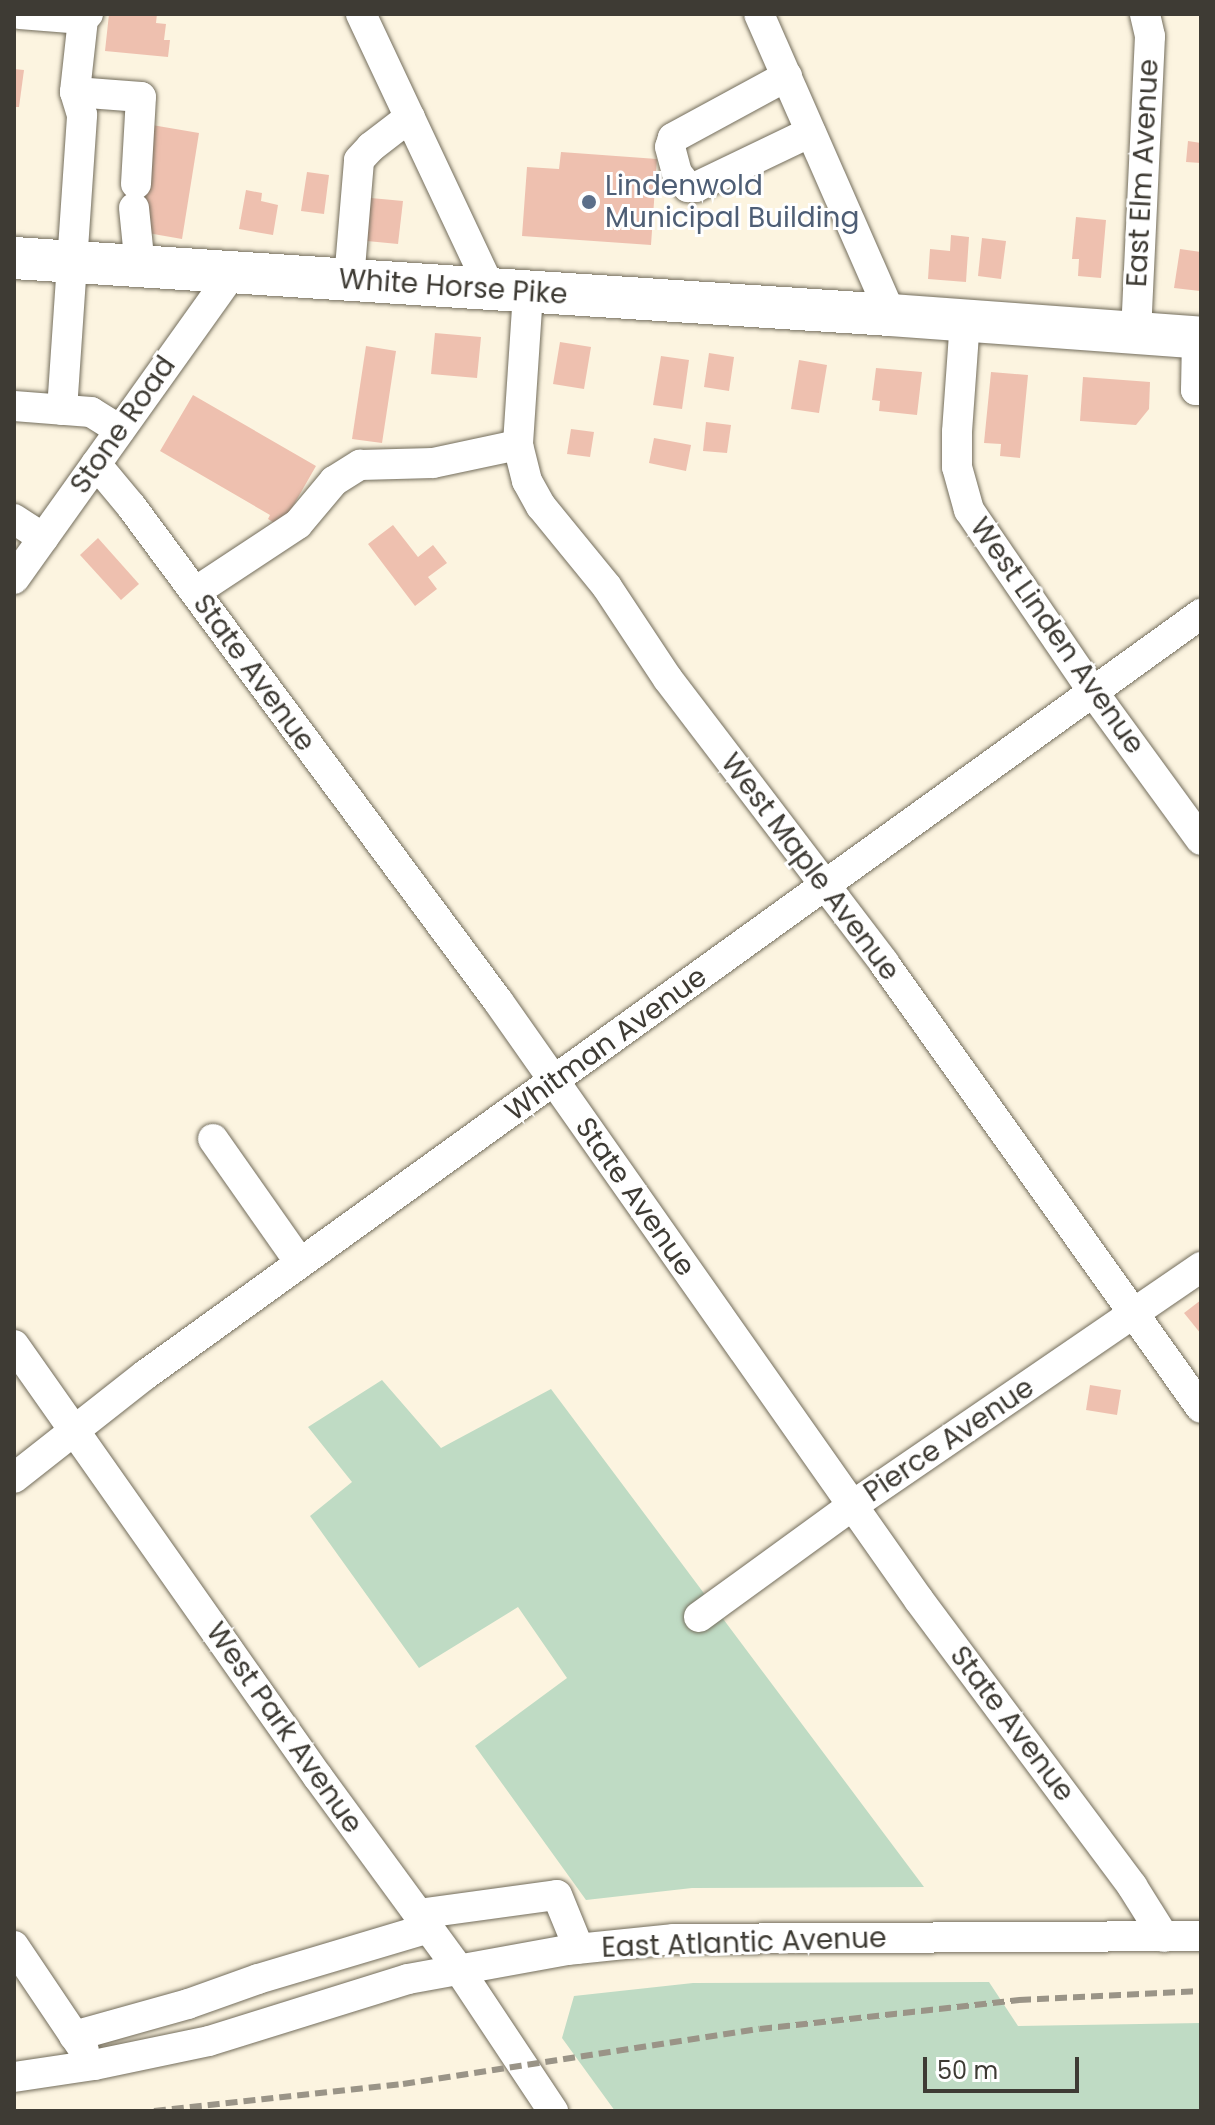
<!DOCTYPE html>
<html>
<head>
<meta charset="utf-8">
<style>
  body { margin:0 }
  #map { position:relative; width:1215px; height:2125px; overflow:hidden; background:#fcf4e0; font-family:Poppins,sans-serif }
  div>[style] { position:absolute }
  .green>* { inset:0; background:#bfdbc4 }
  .building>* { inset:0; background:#eec0af }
  .roads { filter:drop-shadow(0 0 2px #736d5c) drop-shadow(0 0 2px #736d5c) }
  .minor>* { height:30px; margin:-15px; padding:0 15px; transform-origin:15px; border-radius:15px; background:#fff }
  .highway>* { height:42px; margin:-21px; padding:0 21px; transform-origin:21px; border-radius:21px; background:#fff }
  .rail>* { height:6px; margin-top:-3px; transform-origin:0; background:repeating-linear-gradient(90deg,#9a9487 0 12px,transparent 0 18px) }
  .dots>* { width:22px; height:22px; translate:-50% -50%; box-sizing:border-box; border:4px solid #fff; border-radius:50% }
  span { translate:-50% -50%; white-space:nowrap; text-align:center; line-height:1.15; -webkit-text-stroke:6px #fff; paint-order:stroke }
  .street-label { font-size:28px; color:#3e3b34 }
  .service-label { font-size:28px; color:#4e5e75 }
  .left { translate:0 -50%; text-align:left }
  .frame { position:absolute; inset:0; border:16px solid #3e3b34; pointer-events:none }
  .scale { position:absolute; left:923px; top:2057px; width:156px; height:36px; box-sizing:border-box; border:4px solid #3e3b34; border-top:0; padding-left:10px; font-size:24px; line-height:28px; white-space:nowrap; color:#3e3b34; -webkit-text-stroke:6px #fff; paint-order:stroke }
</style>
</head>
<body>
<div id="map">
  <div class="green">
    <i style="clip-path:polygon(382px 1380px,441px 1448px,551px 1389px,924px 1887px,692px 1888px,586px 1900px,475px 1746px,567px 1678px,518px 1607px,419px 1668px,310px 1516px,352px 1482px,308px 1427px)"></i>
    <i style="clip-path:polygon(989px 1982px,1018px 2026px,1201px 2023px,1201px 2111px,615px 2111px,562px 2038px,574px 1996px,693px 1983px)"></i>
  </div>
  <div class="building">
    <i style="clip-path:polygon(109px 14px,157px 14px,156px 23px,166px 24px,164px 40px,170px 40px,168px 57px,105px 51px)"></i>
    <i style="clip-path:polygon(14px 69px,24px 70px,19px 107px,14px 107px)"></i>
    <i style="clip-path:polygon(152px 125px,199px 133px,182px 239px,142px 232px,123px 204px,125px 188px)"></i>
    <i style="clip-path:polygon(1188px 141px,1201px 143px,1201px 163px,1186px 162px)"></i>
    <i style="clip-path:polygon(561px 152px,657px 159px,651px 245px,522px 236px,527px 167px,559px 169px)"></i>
    <i style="clip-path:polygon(307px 172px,329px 175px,324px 214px,301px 211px)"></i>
    <i style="clip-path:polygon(246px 190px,262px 193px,261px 201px,278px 205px,273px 235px,239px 229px)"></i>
    <i style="clip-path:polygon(371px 198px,403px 201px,398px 244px,367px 241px)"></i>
    <i style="clip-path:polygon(1076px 217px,1106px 220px,1101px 278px,1078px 276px,1079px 259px,1072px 259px)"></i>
    <i style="clip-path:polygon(951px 235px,969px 237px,966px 282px,928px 279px,930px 249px,950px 251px)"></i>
    <i style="clip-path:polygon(982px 238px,1006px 241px,1001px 279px,978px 276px)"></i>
    <i style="clip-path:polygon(1180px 249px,1201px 252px,1200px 291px,1174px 288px)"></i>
    <i style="clip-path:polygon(435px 333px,481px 337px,477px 378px,431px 374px)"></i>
    <i style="clip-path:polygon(560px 342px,591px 347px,584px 389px,553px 384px)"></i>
    <i style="clip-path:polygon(366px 346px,396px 351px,382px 443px,352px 439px)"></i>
    <i style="clip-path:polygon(709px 353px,734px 357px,729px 391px,704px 387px)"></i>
    <i style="clip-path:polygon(661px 356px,689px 360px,682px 409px,653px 405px)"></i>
    <i style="clip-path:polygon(799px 360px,827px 365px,819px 413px,791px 409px)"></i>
    <i style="clip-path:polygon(876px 368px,922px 372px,917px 415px,879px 411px,880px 401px,872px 400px)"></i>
    <i style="clip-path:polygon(991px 372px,1028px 375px,1020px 458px,1000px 456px,1001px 444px,984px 443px)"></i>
    <i style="clip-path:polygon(1083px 377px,1150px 382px,1149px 409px,1136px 425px,1080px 421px)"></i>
    <i style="clip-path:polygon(193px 395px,316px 466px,281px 527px,268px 519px,270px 515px,160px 451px)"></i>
    <i style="clip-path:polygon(706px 422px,731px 425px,727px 453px,703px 451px)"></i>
    <i style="clip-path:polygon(571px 429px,594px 432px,590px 457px,567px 454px)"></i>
    <i style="clip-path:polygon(654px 438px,691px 445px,686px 471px,649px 463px)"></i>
    <i style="clip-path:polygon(393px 525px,418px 557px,433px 545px,447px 563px,428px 577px,437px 589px,415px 606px,368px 544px)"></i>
    <i style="clip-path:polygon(98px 538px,139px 584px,121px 600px,80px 555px)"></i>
    <i style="clip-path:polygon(1201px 1300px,1201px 1334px,1184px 1313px)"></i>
    <i style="clip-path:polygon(1090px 1385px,1121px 1390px,1117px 1415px,1086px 1410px)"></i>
  </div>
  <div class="roads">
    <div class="minor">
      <i style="left:20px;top:14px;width:63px;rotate:4.5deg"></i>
      <i style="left:88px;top:14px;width:7px;rotate:135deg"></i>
      <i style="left:83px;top:19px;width:73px;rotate:96.3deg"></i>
      <i style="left:75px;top:92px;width:66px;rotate:4.3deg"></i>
      <i style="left:141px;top:97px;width:87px;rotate:93.3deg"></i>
      <i style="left:361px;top:14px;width:305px;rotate:64.8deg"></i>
      <i style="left:759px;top:14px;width:329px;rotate:66.3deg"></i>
      <i style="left:787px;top:76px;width:130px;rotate:151.5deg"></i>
      <i style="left:673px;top:138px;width:9px;rotate:108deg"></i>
      <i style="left:670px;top:147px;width:27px;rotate:75deg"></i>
      <i style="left:677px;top:173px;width:18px;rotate:52deg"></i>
      <i style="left:688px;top:187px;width:8px"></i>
      <i style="left:696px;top:187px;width:127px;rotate:-25.6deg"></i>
      <i style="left:134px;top:208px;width:59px;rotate:84.2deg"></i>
      <i style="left:349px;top:280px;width:120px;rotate:-85.2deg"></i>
      <i style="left:359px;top:160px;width:18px;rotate:-47deg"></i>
      <i style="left:371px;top:147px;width:49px;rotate:-37.6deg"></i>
      <i style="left:528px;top:293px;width:152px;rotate:93.8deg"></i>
      <i style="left:518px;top:445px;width:37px;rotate:76deg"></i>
      <i style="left:527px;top:481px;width:29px;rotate:61deg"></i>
      <i style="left:541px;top:506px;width:104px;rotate:50.8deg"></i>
      <i style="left:607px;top:587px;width:110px;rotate:56.5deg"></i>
      <i style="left:668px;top:679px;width:357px;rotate:52.7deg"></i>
      <i style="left:884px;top:963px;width:546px;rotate:54.54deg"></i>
      <i style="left:965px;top:320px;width:112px;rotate:94.1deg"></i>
      <i style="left:957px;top:432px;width:35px;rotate:90deg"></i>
      <i style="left:957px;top:467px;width:45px;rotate:74.4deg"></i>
      <i style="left:969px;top:510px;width:220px;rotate:55.7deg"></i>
      <i style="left:1093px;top:692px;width:183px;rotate:53.9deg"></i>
      <i style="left:1136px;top:333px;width:297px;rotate:-87.3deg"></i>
      <i style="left:1150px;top:36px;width:23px;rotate:-103deg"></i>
      <i style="left:1197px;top:338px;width:52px;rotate:91.1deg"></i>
      <i style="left:1196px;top:390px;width:5px"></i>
      <i style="left:14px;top:406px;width:77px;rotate:4.5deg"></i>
      <i style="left:91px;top:412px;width:34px;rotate:32deg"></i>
      <i style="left:62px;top:410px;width:296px;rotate:-86.1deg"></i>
      <i style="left:82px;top:115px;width:24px;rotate:-107deg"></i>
      <i style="left:96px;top:464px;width:55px;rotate:50.2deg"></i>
      <i style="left:131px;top:506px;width:616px;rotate:53.45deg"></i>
      <i style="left:498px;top:1001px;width:732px;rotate:54.9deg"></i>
      <i style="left:919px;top:1600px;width:357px;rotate:53.3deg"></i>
      <i style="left:1132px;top:1886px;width:60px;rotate:57.9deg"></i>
      <i style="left:14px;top:519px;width:35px;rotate:33deg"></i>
      <i style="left:14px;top:579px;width:377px;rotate:-54.5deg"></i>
      <i style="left:195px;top:592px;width:123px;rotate:-33.4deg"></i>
      <i style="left:298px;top:524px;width:56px;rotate:-50.1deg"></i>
      <i style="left:334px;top:481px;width:31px;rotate:-32deg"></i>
      <i style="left:360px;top:465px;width:73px;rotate:-1.6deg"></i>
      <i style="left:433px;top:463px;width:87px;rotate:-12deg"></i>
      <i style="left:213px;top:1139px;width:151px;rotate:54.9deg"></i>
      <i style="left:14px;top:1345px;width:528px;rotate:54.87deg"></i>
      <i style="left:318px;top:1777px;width:237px;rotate:53.8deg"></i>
      <i style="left:458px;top:1968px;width:172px;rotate:56.4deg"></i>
      <i style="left:14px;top:1478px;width:167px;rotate:-38.2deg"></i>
      <i style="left:145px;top:1375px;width:1302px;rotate:-35.78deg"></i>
      <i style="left:699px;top:1617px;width:189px;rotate:-36deg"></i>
      <i style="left:852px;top:1506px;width:423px;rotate:-34.4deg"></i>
      <i style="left:418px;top:1914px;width:140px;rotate:-7.8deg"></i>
      <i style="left:557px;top:1895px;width:58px;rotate:67.8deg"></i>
      <i style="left:14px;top:1946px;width:125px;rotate:56.1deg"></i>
      <i style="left:74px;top:2036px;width:118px;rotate:-15.7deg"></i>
      <i style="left:188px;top:2004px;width:74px;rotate:-19.7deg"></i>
      <i style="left:258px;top:1979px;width:178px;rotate:-16.6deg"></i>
      <i style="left:14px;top:2077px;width:81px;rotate:-8.5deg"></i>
      <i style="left:94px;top:2065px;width:117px;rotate:-11.8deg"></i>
      <i style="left:209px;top:2041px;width:208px;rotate:-17.3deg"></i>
      <i style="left:408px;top:1979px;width:162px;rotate:-10.3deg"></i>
      <i style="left:567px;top:1950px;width:108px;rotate:-5.9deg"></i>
      <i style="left:674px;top:1939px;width:527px;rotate:-0.33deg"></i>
    </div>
    <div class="highway">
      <i style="left:14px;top:258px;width:879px;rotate:3.72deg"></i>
      <i style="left:891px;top:315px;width:311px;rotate:4.2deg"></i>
    </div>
  </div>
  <div class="rail">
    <i style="left:154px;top:2111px;width:250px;rotate:-6.2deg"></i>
    <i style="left:403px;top:2084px;width:361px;rotate:-8.8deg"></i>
    <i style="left:760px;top:2029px;width:261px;rotate:-6.4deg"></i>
    <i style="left:1019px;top:2000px;width:182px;rotate:-2.8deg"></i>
  </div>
  <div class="dots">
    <i style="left:589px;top:202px;background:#5c6f8a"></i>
  </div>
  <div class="street-label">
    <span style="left:1143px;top:173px;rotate:-87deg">East Elm Avenue</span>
    <span style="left:453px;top:287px;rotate:4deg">White Horse Pike</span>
    <span style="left:123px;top:425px;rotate:-55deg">Stone Road</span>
    <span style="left:1057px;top:636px;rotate:55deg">West Linden Avenue</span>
    <span style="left:254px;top:673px;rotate:54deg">State Avenue</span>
    <span style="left:810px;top:867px;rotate:53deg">West Maple Avenue</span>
    <span style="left:606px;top:1044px;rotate:-36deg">Whitman Avenue</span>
    <span style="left:635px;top:1197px;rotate:55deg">State Avenue</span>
    <span style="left:949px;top:1440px;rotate:-34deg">Pierce Avenue</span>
    <span style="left:1012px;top:1724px;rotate:53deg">State Avenue</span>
    <span style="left:284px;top:1728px;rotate:55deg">West Park Avenue</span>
    <span style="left:744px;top:1943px;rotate:-2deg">East Atlantic Avenue</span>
  </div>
  <div class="service-label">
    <span class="left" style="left:605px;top:202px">Lindenwold<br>Municipal Building</span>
  </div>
  <div class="frame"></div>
  <div class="scale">50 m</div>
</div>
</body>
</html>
